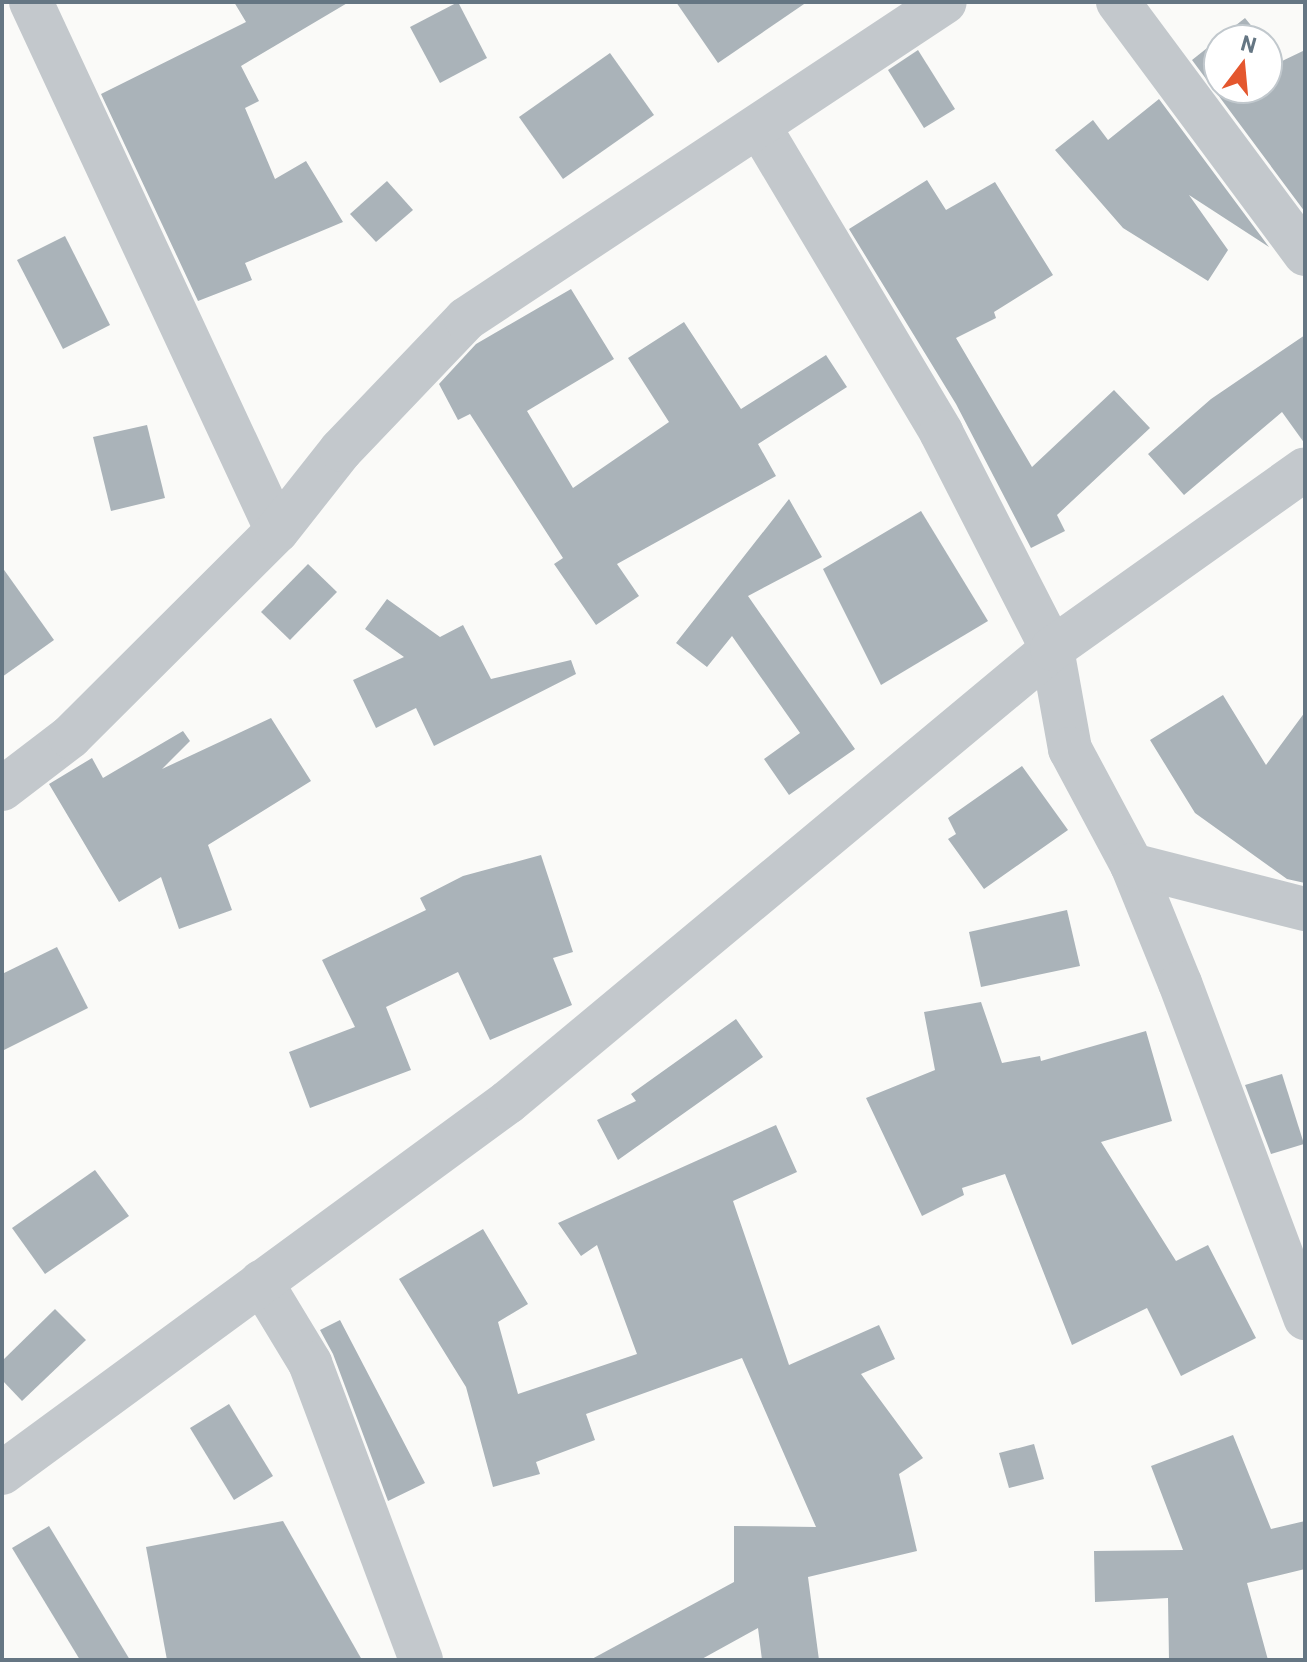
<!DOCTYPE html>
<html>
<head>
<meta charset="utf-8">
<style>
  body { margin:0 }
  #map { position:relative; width:1307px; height:1662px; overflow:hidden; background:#fafaf8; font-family:Barlow,sans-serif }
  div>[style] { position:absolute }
  .building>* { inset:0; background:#aab3b9 }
  .minor>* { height:44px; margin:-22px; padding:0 22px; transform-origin:22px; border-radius:22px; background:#c3c8cc }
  span { translate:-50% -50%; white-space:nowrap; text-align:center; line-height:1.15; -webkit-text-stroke:8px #fff; paint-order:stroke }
  .frame { position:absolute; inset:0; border:4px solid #657683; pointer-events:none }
  .north { position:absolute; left:1203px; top:24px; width:80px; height:80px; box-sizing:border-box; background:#fff; border:2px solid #c1c8cd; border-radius:50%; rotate:16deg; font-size:22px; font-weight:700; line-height:32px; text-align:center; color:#657683 }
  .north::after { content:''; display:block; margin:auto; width:28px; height:36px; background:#e4572e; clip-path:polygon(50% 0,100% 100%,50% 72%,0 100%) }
</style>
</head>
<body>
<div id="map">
  <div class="building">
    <i style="clip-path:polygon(234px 2px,349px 2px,241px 66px,259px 101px,245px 108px,275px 179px,306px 161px,343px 222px,245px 263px,252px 280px,198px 301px,101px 94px,246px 22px)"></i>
    <i style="clip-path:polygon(458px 2px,487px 58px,440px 83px,410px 27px)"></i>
    <i style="clip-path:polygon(676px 2px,807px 2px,718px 63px)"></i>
    <i style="clip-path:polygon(1245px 18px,1263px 40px,1219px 40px,1219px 88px,1267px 88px,1267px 46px,1280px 62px,1305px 50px,1305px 212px,1192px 60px)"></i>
    <i style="clip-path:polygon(918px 50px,955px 109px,924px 128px,888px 70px)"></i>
    <i style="clip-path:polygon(610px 53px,654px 115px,563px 179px,519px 117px)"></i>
    <i style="clip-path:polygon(1159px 99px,1269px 247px,1189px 195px,1228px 250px,1208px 281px,1123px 228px,1055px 150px,1093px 120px,1108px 140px)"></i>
    <i style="clip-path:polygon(927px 180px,946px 210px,995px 182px,1053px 275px,994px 312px,996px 318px,956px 338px,1032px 467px,1114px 390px,1150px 428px,1057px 515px,1065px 531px,1031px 548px,956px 404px,849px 229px)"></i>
    <i style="clip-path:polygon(387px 181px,413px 210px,376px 242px,350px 214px)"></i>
    <i style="clip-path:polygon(65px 236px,110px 325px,63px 349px,17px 260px)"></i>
    <i style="clip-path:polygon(571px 289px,614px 359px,527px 411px,573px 488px,669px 422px,628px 358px,684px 322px,741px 409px,826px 355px,847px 387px,758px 444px,776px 476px,617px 564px,639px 596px,596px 625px,554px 564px,563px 558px,470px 414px,458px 420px,439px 384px,476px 344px)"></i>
    <i style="clip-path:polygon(1305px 335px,1305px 444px,1282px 412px,1184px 495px,1148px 454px,1211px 399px)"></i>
    <i style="clip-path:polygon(147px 425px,165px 498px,111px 511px,93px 437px)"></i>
    <i style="clip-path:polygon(789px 499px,822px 557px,748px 596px,855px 749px,789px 795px,764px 759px,800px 733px,732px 636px,707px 667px,676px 643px)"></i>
    <i style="clip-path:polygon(921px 511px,988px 621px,881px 685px,823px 569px)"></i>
    <i style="clip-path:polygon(308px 564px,337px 592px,290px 640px,261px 612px)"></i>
    <i style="clip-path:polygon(2px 567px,54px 640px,2px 677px)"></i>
    <i style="clip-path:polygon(387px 599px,440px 637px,463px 625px,491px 679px,571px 660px,576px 674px,434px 746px,416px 708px,376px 728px,353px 680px,404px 657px,365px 629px)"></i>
    <i style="clip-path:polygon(1223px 695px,1266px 765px,1305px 712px,1305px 883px,1287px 879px,1195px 813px,1150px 740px)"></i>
    <i style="clip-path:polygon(271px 718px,311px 781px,208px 845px,232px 910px,179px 929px,161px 877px,119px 902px,49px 784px,92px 758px,103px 778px,183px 731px,190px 741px,162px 769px)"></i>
    <i style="clip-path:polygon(1022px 766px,1068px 830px,984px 889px,948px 839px,956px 834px,948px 818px)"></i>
    <i style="clip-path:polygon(541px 855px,573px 952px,553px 958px,572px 1005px,490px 1040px,458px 972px,386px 1007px,411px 1070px,310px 1108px,289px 1052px,355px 1027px,322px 960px,426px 910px,420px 898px,463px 876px)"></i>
    <i style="clip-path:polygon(1067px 910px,1080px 966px,981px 987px,969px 932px)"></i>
    <i style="clip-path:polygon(57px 947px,88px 1008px,2px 1051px,2px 974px)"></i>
    <i style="clip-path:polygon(981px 1002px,1002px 1063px,1040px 1056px,1041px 1061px,1146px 1031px,1172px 1121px,1101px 1142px,1176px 1261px,1208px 1245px,1256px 1338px,1181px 1376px,1147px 1308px,1072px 1345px,1005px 1174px,962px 1188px,964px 1195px,922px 1216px,866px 1098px,935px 1070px,924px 1012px)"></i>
    <i style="clip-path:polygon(736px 1019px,763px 1057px,618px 1160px,597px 1120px,636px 1101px,631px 1094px)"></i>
    <i style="clip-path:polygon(1282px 1074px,1304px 1144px,1271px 1154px,1245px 1085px)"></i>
    <i style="clip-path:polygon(776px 1125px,797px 1172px,733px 1201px,789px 1365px,879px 1325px,895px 1359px,861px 1374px,923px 1458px,899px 1474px,917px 1551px,808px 1577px,819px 1660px,762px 1660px,758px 1628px,700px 1660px,590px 1660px,734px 1582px,734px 1526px,816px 1527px,742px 1358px,586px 1414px,595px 1440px,536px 1462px,540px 1474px,493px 1487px,466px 1387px,399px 1279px,483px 1229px,528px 1304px,498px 1322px,518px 1394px,637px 1354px,597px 1245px,581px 1256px,558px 1223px)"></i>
    <i style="clip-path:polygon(95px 1170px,129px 1216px,45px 1274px,12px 1228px)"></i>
    <i style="clip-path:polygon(55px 1309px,86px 1340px,22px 1401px,2px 1380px,2px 1361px)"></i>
    <i style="clip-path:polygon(340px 1320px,425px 1483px,388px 1501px,333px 1354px,320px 1330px)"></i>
    <i style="clip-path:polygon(229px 1404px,273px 1476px,234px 1500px,190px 1428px)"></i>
    <i style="clip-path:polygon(1233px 1435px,1271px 1529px,1305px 1521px,1305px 1569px,1247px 1583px,1268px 1660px,1169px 1660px,1168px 1598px,1095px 1602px,1094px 1551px,1183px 1550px,1151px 1466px)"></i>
    <i style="clip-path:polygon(1034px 1444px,1044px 1479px,1009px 1488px,999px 1453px)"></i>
    <i style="clip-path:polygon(283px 1521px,362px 1660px,167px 1660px,146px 1547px)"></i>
    <i style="clip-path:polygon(49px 1526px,130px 1660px,80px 1660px,12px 1548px)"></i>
  </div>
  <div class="minor">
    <i style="left:31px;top:2px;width:583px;rotate:65.06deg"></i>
    <i style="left:1118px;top:2px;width:314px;rotate:53.4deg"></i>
    <i style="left:760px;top:128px;width:354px;rotate:59.2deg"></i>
    <i style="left:941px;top:432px;width:244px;rotate:62.9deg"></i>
    <i style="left:1052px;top:649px;width:102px;rotate:79.8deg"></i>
    <i style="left:1070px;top:749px;width:132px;rotate:61.9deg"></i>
    <i style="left:1132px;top:865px;width:127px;rotate:67.9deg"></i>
    <i style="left:1180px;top:983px;width:358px;rotate:69.5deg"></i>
    <i style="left:2px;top:789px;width:86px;rotate:-37.4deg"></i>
    <i style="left:70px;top:737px;width:292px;rotate:-44.9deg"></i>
    <i style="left:277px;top:531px;width:103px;rotate:-51.7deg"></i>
    <i style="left:341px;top:450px;width:181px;rotate:-46.3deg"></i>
    <i style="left:466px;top:319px;width:574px;rotate:-33.5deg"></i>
    <i style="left:1132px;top:865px;width:179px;rotate:14.3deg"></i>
    <i style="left:261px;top:1282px;width:95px;rotate:58.8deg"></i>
    <i style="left:310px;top:1363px;width:317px;rotate:69.5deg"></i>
    <i style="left:2px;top:1473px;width:627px;rotate:-36.25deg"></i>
    <i style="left:508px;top:1102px;width:708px;rotate:-39.78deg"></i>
    <i style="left:1052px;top:649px;width:310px;rotate:-35.4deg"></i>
  </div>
  <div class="frame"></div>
  <div class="north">N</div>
</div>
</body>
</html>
